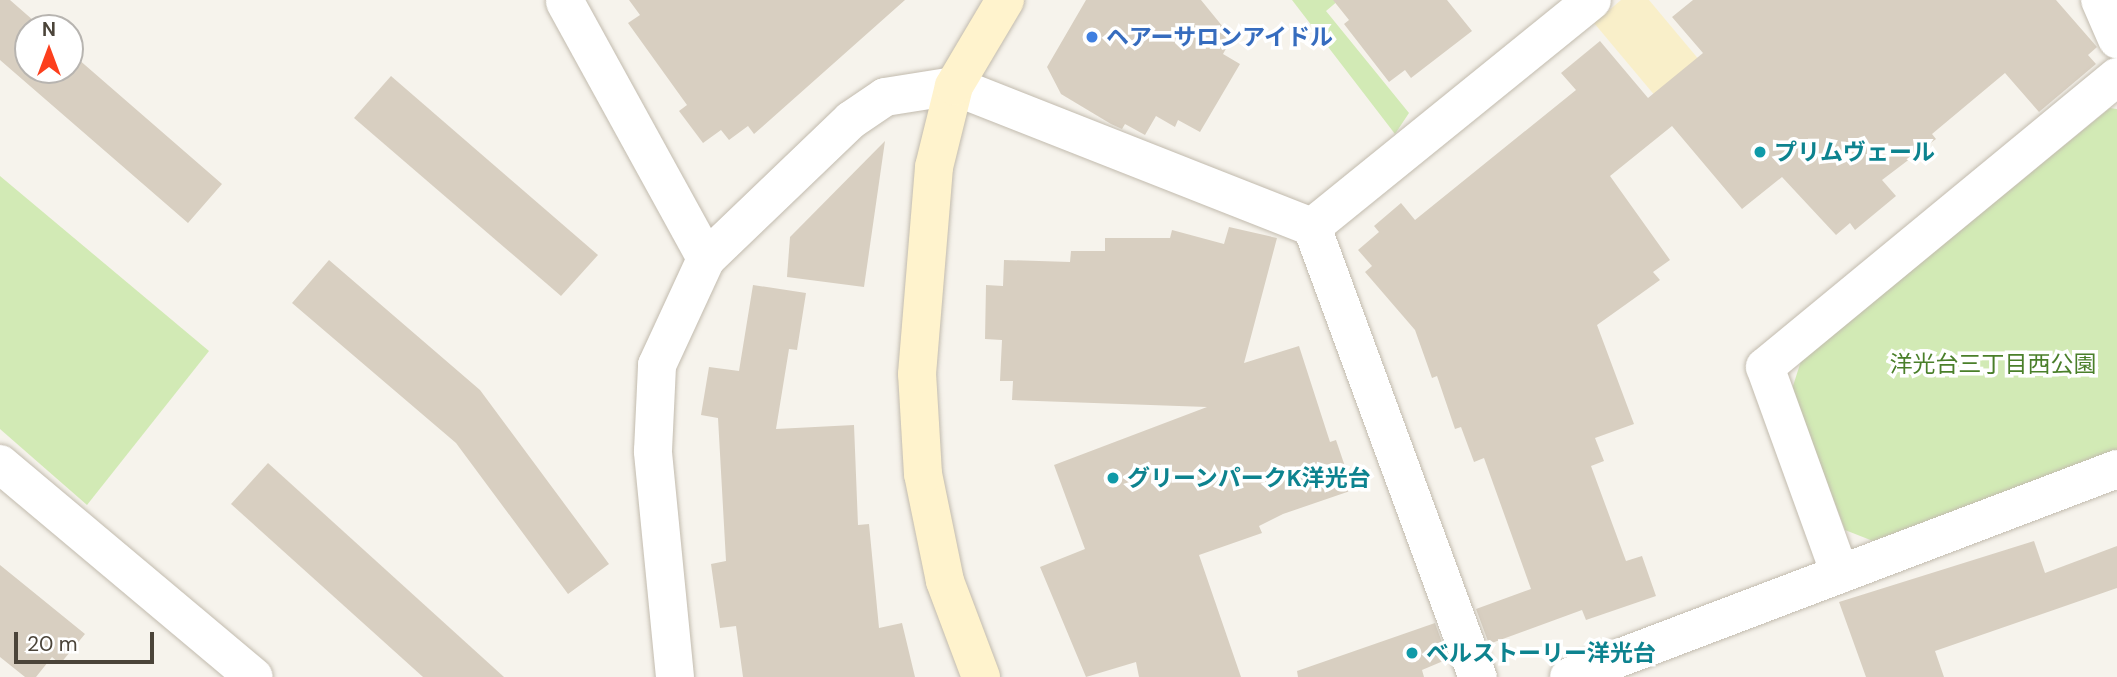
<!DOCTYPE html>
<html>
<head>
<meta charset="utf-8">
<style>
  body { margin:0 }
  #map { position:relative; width:2117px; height:677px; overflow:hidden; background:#f6f3ec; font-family:"DM Sans","Noto Sans JP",sans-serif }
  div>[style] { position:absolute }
  .green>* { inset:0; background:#d2eab5 }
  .sand>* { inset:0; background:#f9efc9 }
  .building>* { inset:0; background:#d8cfc1 }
  .roads { filter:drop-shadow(0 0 2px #c2bbae) drop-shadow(0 0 2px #c2bbae) }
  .street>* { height:38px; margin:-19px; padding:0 19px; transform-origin:19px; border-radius:19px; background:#fff }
  .secondary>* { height:38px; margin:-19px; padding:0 19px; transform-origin:19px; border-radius:19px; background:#fff3cd }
  .dots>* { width:19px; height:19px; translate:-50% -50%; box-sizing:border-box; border:4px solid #fff; border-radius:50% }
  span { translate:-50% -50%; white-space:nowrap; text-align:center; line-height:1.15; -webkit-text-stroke:7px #fff; paint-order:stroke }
  .shop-label { font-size:23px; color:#366cbe; font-weight:700 }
  .left { translate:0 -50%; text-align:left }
  .culture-label { font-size:23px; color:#0d838f; font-weight:700 }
  .park-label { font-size:23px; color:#4a7f2a }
  .north { position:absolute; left:14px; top:14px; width:70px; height:70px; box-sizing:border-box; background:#fff; border:2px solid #b7b4b0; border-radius:50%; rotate:0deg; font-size:19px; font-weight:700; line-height:28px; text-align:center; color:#4b4439 }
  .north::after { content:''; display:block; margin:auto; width:24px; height:32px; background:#fc3f1d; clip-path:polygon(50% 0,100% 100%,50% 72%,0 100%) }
  .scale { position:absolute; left:14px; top:632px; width:140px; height:32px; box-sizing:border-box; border:4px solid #4b4439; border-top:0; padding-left:9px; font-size:21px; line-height:24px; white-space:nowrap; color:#4b4439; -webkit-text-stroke:5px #fff; paint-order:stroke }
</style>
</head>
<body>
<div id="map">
  <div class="green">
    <i style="clip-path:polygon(1292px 0,1339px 0,1326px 11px,1409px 113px,1395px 134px)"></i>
    <i style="clip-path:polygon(2110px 108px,2117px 109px,2117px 450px,1873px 541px,1845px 530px,1792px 389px,1801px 361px)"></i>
    <i style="clip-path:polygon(0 176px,209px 351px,87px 505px,0 429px)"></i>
  </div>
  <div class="sand">
    <i style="clip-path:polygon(1621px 0,1649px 0,1726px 92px,1682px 128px,1594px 23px)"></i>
  </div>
  <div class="building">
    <i style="clip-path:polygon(0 0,10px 0,42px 28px,28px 28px,28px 70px,70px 70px,70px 52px,222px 184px,188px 223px,0 60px)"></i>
    <i style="clip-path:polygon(629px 0,905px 0,754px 134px,748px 126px,729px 140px,721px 130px,703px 143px,679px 111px,687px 105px,628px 23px,640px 15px)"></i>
    <i style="clip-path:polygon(1086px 0,1201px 0,1232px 38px,1223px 54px,1240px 64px,1200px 132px,1178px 120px,1175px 127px,1156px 116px,1145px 135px,1125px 124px,1122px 129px,1111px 124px,1061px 94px,1047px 67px)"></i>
    <i style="clip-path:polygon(1333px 0,1447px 0,1472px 31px,1411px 78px,1405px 70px,1389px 82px,1344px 24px,1349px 20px)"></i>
    <i style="clip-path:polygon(1693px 0,2056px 0,2097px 47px,2088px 55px,2096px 64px,2039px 112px,2005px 73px,1932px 134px,1936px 139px,1882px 180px,1896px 196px,1855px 230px,1850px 223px,1836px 235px,1782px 177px,1742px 209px,1672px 126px,1610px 176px,1670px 260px,1653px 272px,1660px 280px,1597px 325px,1634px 424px,1595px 438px,1604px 461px,1591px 466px,1626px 561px,1642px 556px,1656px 596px,1586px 620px,1582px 610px,1489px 644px,1476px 609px,1531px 589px,1484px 458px,1474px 462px,1461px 427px,1455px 429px,1437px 376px,1432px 378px,1415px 330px,1365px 272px,1372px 266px,1358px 250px,1379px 232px,1374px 226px,1401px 203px,1415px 220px,1576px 90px,1561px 73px,1600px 41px,1648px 98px,1703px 53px,1672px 17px)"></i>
    <i style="clip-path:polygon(391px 76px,598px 255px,561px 296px,354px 118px)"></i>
    <i style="clip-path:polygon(885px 141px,864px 287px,787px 277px,790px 237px)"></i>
    <i style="clip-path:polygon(1229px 227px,1277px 238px,1244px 363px,1299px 346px,1330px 442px,1336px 440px,1353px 490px,1283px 514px,1259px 526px,1262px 533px,1199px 555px,1241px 677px,1139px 677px,1136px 662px,1086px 677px,1040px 567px,1085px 549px,1054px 465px,1207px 407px,1012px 400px,1013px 381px,1000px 381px,1002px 340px,985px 339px,986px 285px,1003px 286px,1004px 260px,1070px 262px,1071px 251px,1105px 251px,1105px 238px,1170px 238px,1172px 230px,1224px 244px)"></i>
    <i style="clip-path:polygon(329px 260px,480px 390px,609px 564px,568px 594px,456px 443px,292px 303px)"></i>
    <i style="clip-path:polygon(753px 285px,806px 293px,797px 350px,789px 349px,776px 429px,854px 425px,858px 525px,869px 524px,879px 628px,902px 623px,915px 677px,743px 677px,736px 626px,720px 628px,711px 564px,726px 561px,718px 418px,701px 415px,709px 367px,739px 371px)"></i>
    <i style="clip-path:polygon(268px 463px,504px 677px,423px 677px,231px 504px)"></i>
    <i style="clip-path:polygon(2034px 541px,2045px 573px,2117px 546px,2117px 588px,1935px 651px,1944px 677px,1866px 677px,1839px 602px)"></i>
    <i style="clip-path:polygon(0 565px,85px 634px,60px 664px,52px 657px,36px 677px,25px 677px,0 657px)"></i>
    <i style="clip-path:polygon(1435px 623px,1448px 659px,1422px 670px,1424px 677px,1298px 677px,1297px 671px)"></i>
  </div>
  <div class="roads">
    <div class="street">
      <i style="left:2100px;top:0;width:43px;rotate:66.4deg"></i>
      <i style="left:565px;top:2px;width:293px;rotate:61.2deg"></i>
      <i style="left:1312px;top:227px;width:480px;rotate:69.8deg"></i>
      <i style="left:0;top:464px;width:331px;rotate:40deg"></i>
      <i style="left:1840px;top:574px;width:220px;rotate:-109.9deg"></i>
      <i style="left:1765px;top:367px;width:456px;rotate:-39.5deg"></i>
      <i style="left:675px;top:677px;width:227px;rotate:-95.6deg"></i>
      <i style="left:653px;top:451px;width:86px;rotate:-87.3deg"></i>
      <i style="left:657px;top:365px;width:117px;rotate:-65.2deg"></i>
      <i style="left:706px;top:259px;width:201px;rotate:-43.8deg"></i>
      <i style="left:851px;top:120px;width:41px;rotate:-34.1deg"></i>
      <i style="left:885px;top:97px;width:70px;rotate:-9.1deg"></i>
      <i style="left:954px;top:86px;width:385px;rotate:21.5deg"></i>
      <i style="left:1312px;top:227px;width:360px;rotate:-39deg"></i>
      <i style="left:1569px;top:677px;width:586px;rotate:-20.78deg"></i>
    </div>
    <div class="secondary">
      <i style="left:981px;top:677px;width:103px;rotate:-110.6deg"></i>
      <i style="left:945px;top:581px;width:109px;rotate:-101.6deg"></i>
      <i style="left:923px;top:474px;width:100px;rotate:-93.4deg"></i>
      <i style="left:917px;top:374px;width:208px;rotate:-85.3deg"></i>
      <i style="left:934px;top:167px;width:83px;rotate:-76.1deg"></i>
      <i style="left:954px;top:86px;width:100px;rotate:-59.3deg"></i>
    </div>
  </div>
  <div class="dots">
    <i style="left:1092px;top:37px;background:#3f7fe0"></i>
    <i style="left:1760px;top:152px;background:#0f9aa8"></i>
    <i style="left:1113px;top:478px;background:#0f9aa8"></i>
    <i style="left:1412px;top:653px;background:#0f9aa8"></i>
  </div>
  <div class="shop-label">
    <span class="left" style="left:1106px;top:37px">ヘアーサロンアイドル</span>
  </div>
  <div class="culture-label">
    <span class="left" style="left:1774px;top:152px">プリムヴェール</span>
    <span class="left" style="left:1127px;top:478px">グリーンパークK洋光台</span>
    <span class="left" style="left:1426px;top:653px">ベルストーリー洋光台</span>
  </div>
  <div class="park-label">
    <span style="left:1993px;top:364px">洋光台三丁目西公園</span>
  </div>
  <div class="north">N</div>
  <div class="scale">20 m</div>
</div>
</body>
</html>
